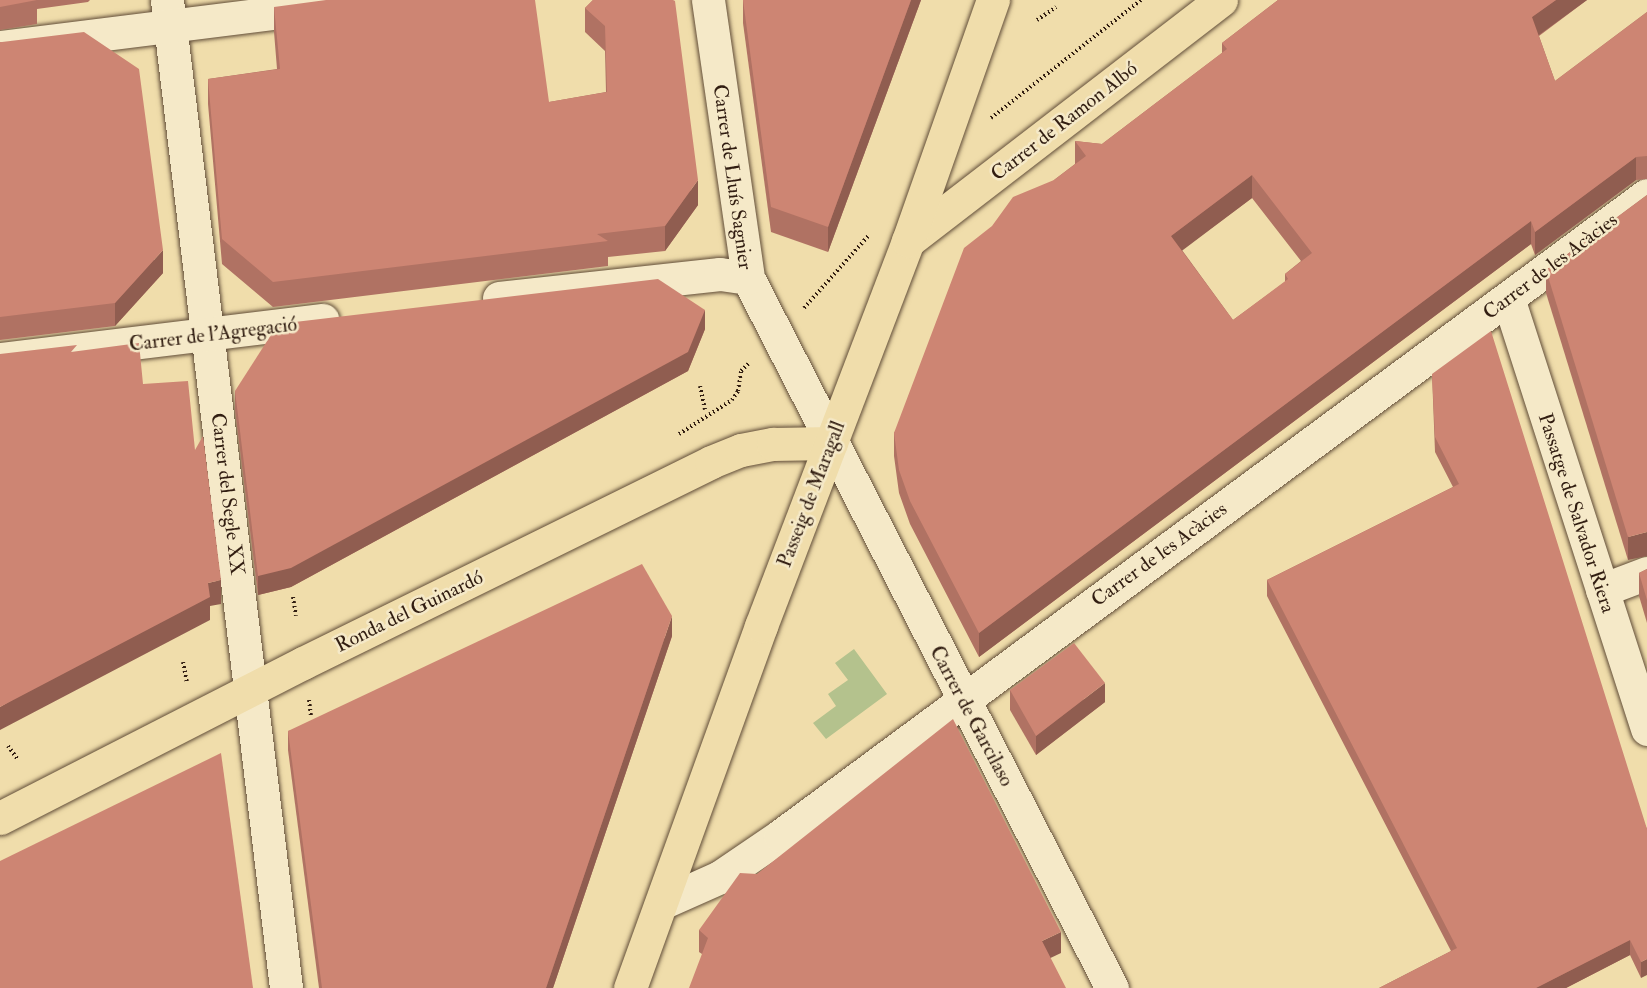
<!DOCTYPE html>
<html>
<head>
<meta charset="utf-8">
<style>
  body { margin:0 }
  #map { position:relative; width:1647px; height:988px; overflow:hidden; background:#f0ddab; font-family:"IM FELL Double Pica",serif }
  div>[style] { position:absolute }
  .green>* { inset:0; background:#b4c28d }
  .path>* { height:4px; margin-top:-2px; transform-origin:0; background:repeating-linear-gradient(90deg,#311d11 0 1.5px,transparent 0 4.5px) }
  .roads { filter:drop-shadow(0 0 2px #614d38) drop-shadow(0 0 2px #614d38) }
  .minor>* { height:33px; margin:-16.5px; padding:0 16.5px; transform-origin:16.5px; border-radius:16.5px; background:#f5e9c8 }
  .major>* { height:33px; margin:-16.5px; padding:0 16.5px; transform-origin:16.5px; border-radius:16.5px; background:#f0ddab }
  .wall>* { inset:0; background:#b07263 }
  .shaded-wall>* { inset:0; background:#905d50 }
  .building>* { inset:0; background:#cd8573 }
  span { translate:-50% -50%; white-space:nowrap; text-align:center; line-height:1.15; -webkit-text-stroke:5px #f5e9c8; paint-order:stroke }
  .street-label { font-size:20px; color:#311d11 }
</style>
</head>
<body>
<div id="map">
  <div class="green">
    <i style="clip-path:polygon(854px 649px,887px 694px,826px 739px,813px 723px,836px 706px,828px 694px,848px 680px,835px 663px)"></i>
  </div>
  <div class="path">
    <i style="left:1037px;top:20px;width:23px;rotate:-34deg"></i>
    <i style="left:991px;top:118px;width:191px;rotate:-38.2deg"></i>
    <i style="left:804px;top:308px;width:98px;rotate:-48.3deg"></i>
    <i style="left:700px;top:386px;width:24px;rotate:78deg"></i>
    <i style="left:679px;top:434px;width:63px;rotate:-32.7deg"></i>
    <i style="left:732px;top:400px;width:11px;rotate:-56deg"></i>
    <i style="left:738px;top:391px;width:20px;rotate:-81deg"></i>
    <i style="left:741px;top:371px;width:13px;rotate:-45deg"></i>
    <i style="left:293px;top:597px;width:19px;rotate:81deg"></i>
    <i style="left:183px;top:662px;width:21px;rotate:79deg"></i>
    <i style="left:309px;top:700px;width:16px;rotate:83deg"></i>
    <i style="left:8px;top:746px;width:17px;rotate:54deg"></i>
  </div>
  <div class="roads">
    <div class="minor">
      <i style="left:167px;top:0;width:995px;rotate:83.13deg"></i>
      <i style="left:708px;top:0;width:281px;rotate:81.8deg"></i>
      <i style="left:748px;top:278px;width:798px;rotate:62.86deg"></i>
      <i style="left:0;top:47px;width:378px;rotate:-7.1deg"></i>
      <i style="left:499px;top:298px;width:222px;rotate:-6.2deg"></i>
      <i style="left:720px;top:274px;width:28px;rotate:8deg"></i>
      <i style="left:1508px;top:298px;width:453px;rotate:72.1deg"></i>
      <i style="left:0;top:359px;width:325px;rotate:-6.9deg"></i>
      <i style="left:1602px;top:590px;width:48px;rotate:-20.7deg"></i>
      <i style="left:664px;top:902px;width:61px;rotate:-24.1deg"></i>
      <i style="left:720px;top:877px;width:73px;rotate:-34.3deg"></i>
      <i style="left:780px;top:836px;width:1078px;rotate:-36.48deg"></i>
    </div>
    <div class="major">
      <i style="left:908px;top:241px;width:395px;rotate:-37.6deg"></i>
      <i style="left:0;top:818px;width:340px;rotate:-27.1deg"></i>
      <i style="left:303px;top:663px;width:455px;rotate:-26.2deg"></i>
      <i style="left:711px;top:462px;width:32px;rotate:-22deg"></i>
      <i style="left:741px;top:450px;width:33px;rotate:-11deg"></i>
      <i style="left:773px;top:444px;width:58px;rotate:-1deg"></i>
      <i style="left:630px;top:988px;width:385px;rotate:-70.1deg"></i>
      <i style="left:761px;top:626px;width:412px;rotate:-69.1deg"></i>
      <i style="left:908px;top:241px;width:256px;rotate:-70.6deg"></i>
    </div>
  </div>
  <div class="wall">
    <i style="clip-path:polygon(0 0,90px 0,88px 2px,37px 9px,37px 24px,0 30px)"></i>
    <i style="clip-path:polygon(593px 0,698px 205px,665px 251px,608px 257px,608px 266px,273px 307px,222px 264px,208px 104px,208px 79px,277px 69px,274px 32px,274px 7px,549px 102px,606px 92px,605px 51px,585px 32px,585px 8px)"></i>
    <i style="clip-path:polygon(743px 0,921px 0,828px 252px,771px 232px,743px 23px)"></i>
    <i style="clip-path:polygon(evenodd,1278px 0,1587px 0,1539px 36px,1555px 81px,1647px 12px,1647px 179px,1636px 180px,1535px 255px,1531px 244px,979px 657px,910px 524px,899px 493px,894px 456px,894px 433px,1054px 180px,1075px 164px,1075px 141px,1102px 144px,1222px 53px,1222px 43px,1278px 0,1252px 198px,1301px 261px,1285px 274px,1285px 282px,1233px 320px,1182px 250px,1252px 198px)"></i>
    <i style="clip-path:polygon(0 42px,163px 273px,115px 326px,0 340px)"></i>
    <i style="clip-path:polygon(1647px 195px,1628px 560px,1546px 293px,1546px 270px)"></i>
    <i style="clip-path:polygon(705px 329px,688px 371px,291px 587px,258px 595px,235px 410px,235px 391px)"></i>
    <i style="clip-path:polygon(1432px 374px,1647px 829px,1641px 978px,1630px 955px,1566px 988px,1379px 988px,1451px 951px,1267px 596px,1267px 580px,1453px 487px,1435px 452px)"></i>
    <i style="clip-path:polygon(1647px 569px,1647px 623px,1639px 596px,1639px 573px)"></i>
    <i style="clip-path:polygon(672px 636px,553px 988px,319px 988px,288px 750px,288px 731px)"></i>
    <i style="clip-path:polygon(1010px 690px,1105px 702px,1036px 755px,1010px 710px)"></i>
    <i style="clip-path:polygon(699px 930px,1061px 953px,702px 954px,699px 952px)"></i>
  </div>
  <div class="shaded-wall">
    <i style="clip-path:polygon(911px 0,921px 0,828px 252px,828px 227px)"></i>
    <i style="clip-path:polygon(1556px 0,1587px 0,1532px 40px,1532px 17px)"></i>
    <i style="clip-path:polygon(1636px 157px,1636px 180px,1535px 255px,1535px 232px)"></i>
    <i style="clip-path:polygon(1252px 175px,1252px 198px,1171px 259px,1171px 236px)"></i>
    <i style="clip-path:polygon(698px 180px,698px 205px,665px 251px,665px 226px)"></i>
    <i style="clip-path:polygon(1531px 221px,1531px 244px,979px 657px,979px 633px)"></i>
    <i style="clip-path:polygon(163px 250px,163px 273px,115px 326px,115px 303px)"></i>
    <i style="clip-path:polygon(705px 310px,705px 329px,688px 371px,291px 587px,258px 595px,258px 576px)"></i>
    <i style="clip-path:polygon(1647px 532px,1647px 556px,1628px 560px,1628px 537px)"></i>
    <i style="clip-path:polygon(221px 580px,221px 604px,210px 606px,210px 620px,0 730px,0 707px,208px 583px)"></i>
    <i style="clip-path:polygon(672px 616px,672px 636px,553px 988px,546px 988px)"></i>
    <i style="clip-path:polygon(1105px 683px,1105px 702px,1036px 755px,1036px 736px)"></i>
    <i style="clip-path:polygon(1061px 932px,1061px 953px,1042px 962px,1042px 941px)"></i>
    <i style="clip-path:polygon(1630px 940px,1630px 955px,1566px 988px,1536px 988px)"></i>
    <i style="clip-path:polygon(1647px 959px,1647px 975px,1641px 978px,1641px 962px)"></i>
  </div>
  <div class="building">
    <i style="clip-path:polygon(0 0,37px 0,0 7px)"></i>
    <i style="clip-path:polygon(326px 0,535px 0,549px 102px,607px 92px,605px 26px,585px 8px,593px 0,673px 0,675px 1px,698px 180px,665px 226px,597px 234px,608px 241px,273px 282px,222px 239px,208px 79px,280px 69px,274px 7px)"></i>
    <i style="clip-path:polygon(743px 0,911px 0,828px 227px,771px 207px)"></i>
    <i style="clip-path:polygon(evenodd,1278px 0,1556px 0,1532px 17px,1555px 81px,1647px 12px,1647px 156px,1636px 157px,1535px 232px,1531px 221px,979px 633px,910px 501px,899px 470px,894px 433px,964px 248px,992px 226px,1013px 197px,1054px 180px,1086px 156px,1075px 141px,1102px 144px,1227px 49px,1222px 43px,1278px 0,1252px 175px,1312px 253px,1285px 274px,1288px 279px,1233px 320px,1171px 236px,1252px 175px)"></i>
    <i style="clip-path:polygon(84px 32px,139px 69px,163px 250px,115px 303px,0 317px,0 42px,2px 42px)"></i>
    <i style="clip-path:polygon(1647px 195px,1647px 532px,1628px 537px,1546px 270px)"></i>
    <i style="clip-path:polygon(658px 279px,705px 310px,688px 352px,291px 568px,258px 576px,235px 391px,278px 324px)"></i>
    <i style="clip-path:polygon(1491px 331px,1647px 829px,1647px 959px,1641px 962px,1630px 940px,1536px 988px,1379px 988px,1457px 948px,1267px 580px,1459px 484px,1435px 437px,1432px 374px)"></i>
    <i style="clip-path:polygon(139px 343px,143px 384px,188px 381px,195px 450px,203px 436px,221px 580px,208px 583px,210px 597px,0 707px,0 354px,77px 345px,71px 352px)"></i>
    <i style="clip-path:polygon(642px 564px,672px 616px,546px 988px,322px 988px,288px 731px)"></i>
    <i style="clip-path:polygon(1647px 569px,1647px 600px,1639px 573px)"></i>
    <i style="clip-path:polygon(1074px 643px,1105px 683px,1036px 736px,1010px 690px)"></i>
    <i style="clip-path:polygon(953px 719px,1061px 932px,1042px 941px,1066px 988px,689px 988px,708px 938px,699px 930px,740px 873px,757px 874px)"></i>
    <i style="clip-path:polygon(221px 753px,253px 988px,0 988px,0 861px)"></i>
  </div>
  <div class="street-label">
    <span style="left:1064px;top:121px;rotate:-38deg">Carrer de Ramon Albó</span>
    <span style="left:733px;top:177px;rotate:82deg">Carrer de Lluís Sagnier</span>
    <span style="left:1550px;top:266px;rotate:-37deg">Carrer de les Acàcies</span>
    <span style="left:213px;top:334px;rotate:-7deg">Carrer de l'Agregació</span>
    <span style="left:228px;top:494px;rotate:83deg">Carrer del Segle XX</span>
    <span style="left:811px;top:494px;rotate:-69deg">Passeig de Maragall</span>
    <span style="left:1577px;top:513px;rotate:72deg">Passatge de Salvador Riera</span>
    <span style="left:1159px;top:554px;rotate:-36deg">Carrer de les Acàcies</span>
    <span style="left:409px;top:611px;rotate:-26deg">Ronda del Guinardó</span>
    <span style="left:972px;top:716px;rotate:62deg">Carrer de Garcilaso</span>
  </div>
</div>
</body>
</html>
